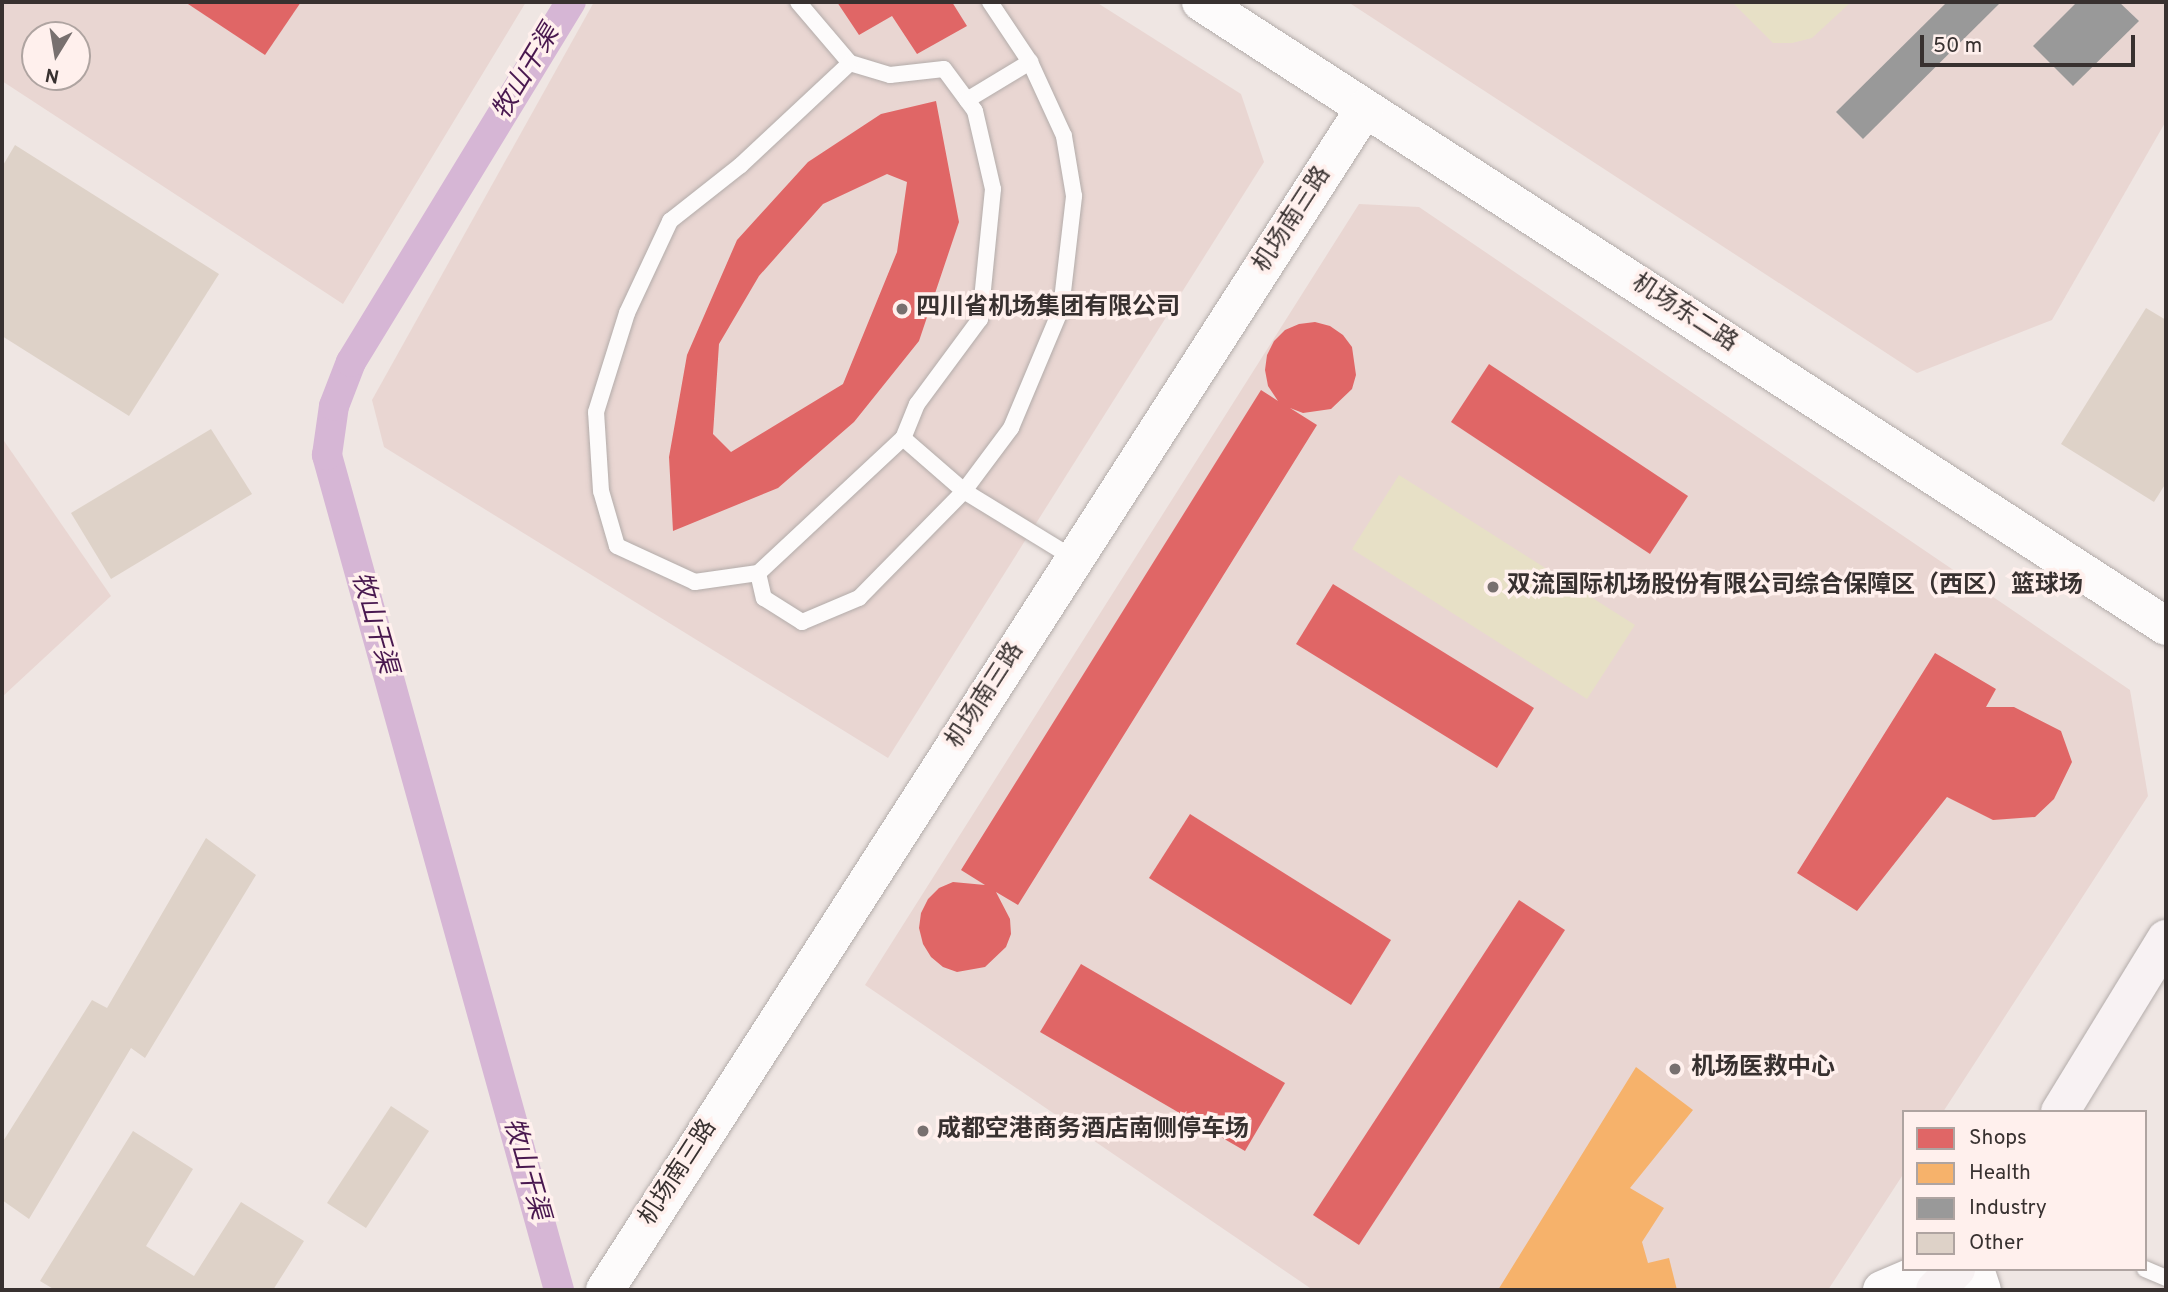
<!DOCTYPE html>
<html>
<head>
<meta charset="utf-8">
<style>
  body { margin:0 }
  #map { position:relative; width:2168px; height:1292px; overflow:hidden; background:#efe6e3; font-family:Overpass,"Noto Sans SC",sans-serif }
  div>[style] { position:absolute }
  .built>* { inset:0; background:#e9d6d2 }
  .green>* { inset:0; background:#e7e0c6 }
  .shops>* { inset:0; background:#e06666 }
  .health>* { inset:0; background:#f6b26b }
  .industry>* { inset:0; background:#999 }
  .canal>* { height:30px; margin:-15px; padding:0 15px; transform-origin:15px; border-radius:15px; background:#d6b6d5 }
  .building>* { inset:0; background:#ded2c8 }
  .roads { filter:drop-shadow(0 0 2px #b3acaa) drop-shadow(0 0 2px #b3acaa) }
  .service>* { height:16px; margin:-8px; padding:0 8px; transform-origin:8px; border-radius:8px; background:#fdfbfb }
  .tertiary>* { height:38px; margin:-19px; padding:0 19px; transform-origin:19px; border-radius:19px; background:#fdfbfb }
  .secondary>* { height:38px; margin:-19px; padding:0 19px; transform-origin:19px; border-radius:19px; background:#f8f2f3 }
  .dots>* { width:19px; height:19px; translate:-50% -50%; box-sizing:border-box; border:4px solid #fff0ed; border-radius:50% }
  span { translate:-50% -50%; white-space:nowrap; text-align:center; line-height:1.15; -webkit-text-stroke:7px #fff0ed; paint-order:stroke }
  .street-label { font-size:24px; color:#383130 }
  .poi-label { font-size:24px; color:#383130; font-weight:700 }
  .left { translate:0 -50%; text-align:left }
  .water-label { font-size:26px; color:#49184f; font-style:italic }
  .frame { position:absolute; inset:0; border:4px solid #383130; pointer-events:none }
  .legend { position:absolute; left:1902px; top:1110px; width:245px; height:161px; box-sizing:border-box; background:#fff0ed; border:2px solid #afa4a1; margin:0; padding:9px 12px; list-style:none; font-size:21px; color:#383130 }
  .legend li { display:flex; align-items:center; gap:14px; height:35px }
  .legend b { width:35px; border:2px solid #afa4a1 }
  .north { position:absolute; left:21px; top:21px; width:70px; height:70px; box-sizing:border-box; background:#fff0ed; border:2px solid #afa4a1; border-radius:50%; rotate:191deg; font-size:19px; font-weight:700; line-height:28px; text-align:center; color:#383130 }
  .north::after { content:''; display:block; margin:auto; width:24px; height:32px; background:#78706f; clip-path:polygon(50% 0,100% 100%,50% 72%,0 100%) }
  .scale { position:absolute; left:1920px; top:35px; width:215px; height:32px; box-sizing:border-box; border:4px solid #383130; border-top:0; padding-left:9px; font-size:21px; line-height:24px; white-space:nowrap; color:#383130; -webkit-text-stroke:5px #fff0ed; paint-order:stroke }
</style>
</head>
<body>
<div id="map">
  <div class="built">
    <i style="clip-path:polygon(evenodd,2px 2px,526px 2px,343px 304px,2px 81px,2px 2px,35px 35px,77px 35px,77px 77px,35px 77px,35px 35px)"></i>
    <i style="clip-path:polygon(594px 2px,1096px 2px,1241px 94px,1264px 162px,888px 758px,384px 447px,372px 400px)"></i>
    <i style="clip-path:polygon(1348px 2px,2166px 2px,2166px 121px,2052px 320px,1917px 373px)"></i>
    <i style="clip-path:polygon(1359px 204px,1419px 207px,2130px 690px,2148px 796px,1943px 1112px,1904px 1112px,1904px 1173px,1828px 1290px,1313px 1290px,865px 985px)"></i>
    <i style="clip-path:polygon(2px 438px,111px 596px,2px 697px)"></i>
  </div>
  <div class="green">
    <i style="clip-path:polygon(1732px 2px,1851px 2px,1812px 38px,1792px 43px,1773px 43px)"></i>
    <i style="clip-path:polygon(1399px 475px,1635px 625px,1587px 699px,1352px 549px)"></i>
  </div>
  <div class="shops">
    <i style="clip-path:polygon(185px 2px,301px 2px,265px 55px)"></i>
    <i style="clip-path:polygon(837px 2px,952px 2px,967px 26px,917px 54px,892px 16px,859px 35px)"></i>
    <i style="clip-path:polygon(evenodd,936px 101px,959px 222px,919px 341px,854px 422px,778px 488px,673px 531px,669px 457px,687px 355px,737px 240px,808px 162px,881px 114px,936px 101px,887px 174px,907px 182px,897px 252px,843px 384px,731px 452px,713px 434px,719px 344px,759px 276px,823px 204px,887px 174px)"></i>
    <i style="clip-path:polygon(1315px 322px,1330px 326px,1343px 335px,1352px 347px,1356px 375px,1352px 389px,1331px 409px,1303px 413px,1290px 408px,1317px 425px,1018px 905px,996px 892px,1010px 919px,1011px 934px,1006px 947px,985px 967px,957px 972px,943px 967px,931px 957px,923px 944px,919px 928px,921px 913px,928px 899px,939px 888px,953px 882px,985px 885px,961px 870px,1261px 390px,1278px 401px,1268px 386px,1265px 370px,1267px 355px,1274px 341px,1285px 330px,1299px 324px)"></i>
    <i style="clip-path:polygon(1489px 364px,1688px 496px,1650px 554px,1451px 422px)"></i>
    <i style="clip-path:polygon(1333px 584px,1534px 708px,1497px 768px,1296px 644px)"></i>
    <i style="clip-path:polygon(1935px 653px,1996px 689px,1986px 707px,2014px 707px,2061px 731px,2072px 762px,2054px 799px,2035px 817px,1993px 820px,1947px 797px,1857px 911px,1797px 873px)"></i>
    <i style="clip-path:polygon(1190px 814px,1391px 940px,1351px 1005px,1149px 878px)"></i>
    <i style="clip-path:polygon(1519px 900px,1565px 930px,1359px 1245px,1313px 1215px)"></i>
    <i style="clip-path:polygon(1081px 964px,1285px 1083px,1245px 1151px,1040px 1032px)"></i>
  </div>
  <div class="health">
    <i style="clip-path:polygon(1636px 1067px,1693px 1110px,1630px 1188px,1664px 1208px,1642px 1242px,1648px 1263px,1669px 1258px,1677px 1290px,1498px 1290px)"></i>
  </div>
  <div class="industry">
    <i style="clip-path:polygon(1947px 2px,2001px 2px,1863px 139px,1836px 112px)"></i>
    <i style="clip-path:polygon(2077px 2px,2119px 2px,2139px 21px,2073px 86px,2033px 46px)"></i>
  </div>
  <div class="canal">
    <i style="left:559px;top:1290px;width:867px;rotate:-105.53deg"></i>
    <i style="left:327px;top:455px;width:49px;rotate:-81.9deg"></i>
    <i style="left:334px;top:406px;width:47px;rotate:-68.9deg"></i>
    <i style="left:351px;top:362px;width:422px;rotate:-58.6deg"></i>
  </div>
  <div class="building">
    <i style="clip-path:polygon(15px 145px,219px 274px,129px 416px,2px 336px,2px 167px)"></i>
    <i style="clip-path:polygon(2146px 308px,2166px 320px,2166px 483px,2154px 502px,2061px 444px)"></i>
    <i style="clip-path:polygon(211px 429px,252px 494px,111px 579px,71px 513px)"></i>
    <i style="clip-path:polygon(206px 838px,256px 875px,145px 1058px,131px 1048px,29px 1219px,2px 1200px,2px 1143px,92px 1000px,107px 1008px)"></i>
    <i style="clip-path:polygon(391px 1106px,429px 1131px,366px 1228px,327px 1203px)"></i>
    <i style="clip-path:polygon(133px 1131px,193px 1169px,146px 1246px,194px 1276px,241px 1202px,304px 1241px,273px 1290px,55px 1290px,40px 1281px)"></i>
  </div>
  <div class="roads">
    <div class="service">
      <i style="left:798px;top:2px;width:80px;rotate:49.6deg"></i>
      <i style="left:850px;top:63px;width:42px;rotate:16.7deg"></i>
      <i style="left:890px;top:75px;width:54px;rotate:-6.3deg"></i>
      <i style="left:944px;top:69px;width:52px;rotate:53.6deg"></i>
      <i style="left:975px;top:111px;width:80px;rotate:77deg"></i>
      <i style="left:993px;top:189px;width:131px;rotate:95.7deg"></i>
      <i style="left:980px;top:319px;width:106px;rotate:126.5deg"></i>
      <i style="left:917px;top:404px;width:37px;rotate:112deg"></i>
      <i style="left:903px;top:438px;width:81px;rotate:41deg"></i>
      <i style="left:964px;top:491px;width:130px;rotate:31.5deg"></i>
      <i style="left:967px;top:100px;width:74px;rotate:-31.1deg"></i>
      <i style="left:903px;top:438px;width:198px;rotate:137deg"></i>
      <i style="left:758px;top:573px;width:26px;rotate:77deg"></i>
      <i style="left:764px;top:598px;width:45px;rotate:32.3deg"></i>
      <i style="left:802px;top:622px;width:62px;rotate:-22.8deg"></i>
      <i style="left:859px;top:598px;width:150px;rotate:-45.5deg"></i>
      <i style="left:964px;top:491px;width:79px;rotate:-53.3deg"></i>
      <i style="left:1011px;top:428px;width:129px;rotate:-67.2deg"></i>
      <i style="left:1061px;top:309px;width:114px;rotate:-83.4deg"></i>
      <i style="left:1074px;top:196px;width:61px;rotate:-99.5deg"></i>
      <i style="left:1064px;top:136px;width:81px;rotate:-114.7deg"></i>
      <i style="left:1030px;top:62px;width:72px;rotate:-123.7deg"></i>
      <i style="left:758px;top:573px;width:64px;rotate:171.9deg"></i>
      <i style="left:695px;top:582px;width:86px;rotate:-155.2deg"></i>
      <i style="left:617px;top:546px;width:57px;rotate:-106.2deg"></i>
      <i style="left:601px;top:491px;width:79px;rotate:-93.6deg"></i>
      <i style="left:596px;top:412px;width:104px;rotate:-72.6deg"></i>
      <i style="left:627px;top:313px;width:102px;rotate:-64.9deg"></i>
      <i style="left:670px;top:221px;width:90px;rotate:-38.3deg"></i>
      <i style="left:741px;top:165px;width:149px;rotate:-43.1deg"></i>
      <i style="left:2145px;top:1269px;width:23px;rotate:23deg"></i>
    </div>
    <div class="tertiary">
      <i style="left:1201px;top:2px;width:1149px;rotate:32.89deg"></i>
      <i style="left:1975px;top:1269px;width:22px;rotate:72deg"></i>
      <i style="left:605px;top:1290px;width:1405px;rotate:-57.26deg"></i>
      <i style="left:1882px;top:1290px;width:53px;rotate:-23.2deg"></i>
    </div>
    <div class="secondary">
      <i style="left:2060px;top:1112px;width:203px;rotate:-58.5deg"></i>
      <i style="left:1935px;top:1290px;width:30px;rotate:-45deg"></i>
    </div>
  </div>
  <div class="dots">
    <i style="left:902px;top:309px;background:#78706f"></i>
    <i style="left:1493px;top:587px;background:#78706f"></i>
    <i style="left:1675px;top:1069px;background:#78706f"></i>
    <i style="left:923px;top:1131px;background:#78706f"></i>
  </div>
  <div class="street-label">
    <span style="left:1293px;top:220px;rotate:-57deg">机场南三路</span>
    <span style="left:1684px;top:314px;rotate:33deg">机场东二路</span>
    <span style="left:986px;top:696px;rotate:-57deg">机场南三路</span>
    <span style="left:679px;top:1173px;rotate:-57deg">机场南三路</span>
  </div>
  <div class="poi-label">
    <span class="left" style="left:916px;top:309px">四川省机场集团有限公司</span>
    <span class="left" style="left:1507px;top:587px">双流国际机场股份有限公司综合保障区（西区）篮球场</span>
    <span class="left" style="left:1691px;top:1069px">机场医救中心</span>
    <span class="left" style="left:937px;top:1131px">成都空港商务酒店南侧停车场</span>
  </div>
  <div class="water-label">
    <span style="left:527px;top:73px;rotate:-59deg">牧山干渠</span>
    <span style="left:373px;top:623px;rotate:74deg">牧山干渠</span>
    <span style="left:525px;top:1169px;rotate:74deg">牧山干渠</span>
  </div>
  <div class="frame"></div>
  <ul class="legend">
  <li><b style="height:19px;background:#e06666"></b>Shops</li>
  <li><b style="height:19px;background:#f6b26b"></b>Health</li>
  <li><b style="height:19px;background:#999"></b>Industry</li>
  <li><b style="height:19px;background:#ded2c8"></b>Other</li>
  </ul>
  <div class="north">N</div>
  <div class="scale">50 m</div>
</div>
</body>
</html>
